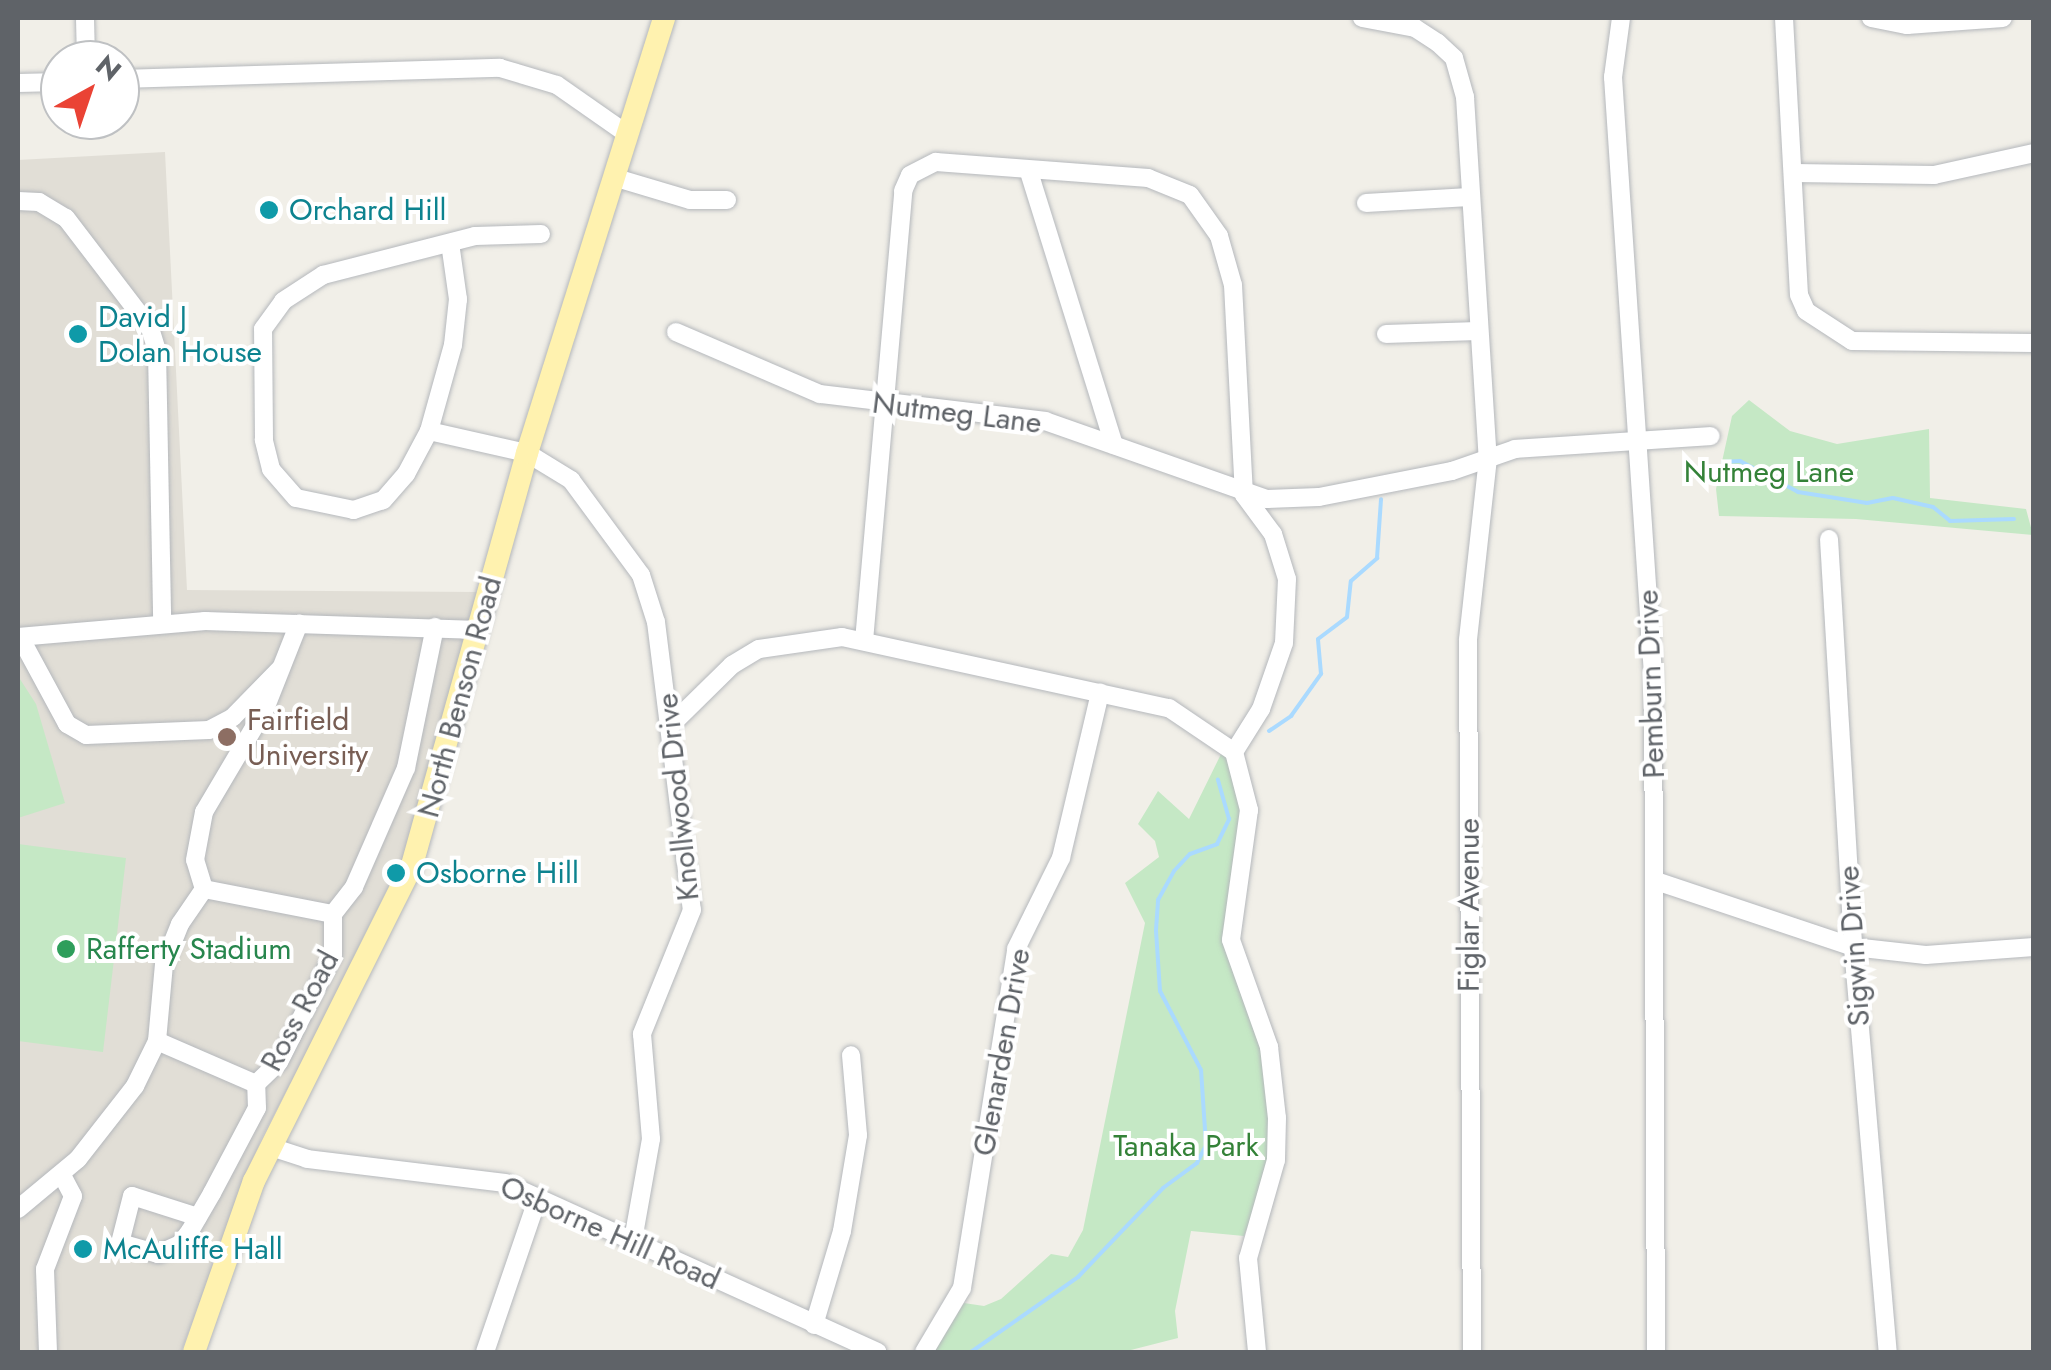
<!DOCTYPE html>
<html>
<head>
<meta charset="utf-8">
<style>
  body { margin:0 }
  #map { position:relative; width:2051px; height:1370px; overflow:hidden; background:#f1efe8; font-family:Jost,sans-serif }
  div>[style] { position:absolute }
  .education>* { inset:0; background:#e1ded6 }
  .green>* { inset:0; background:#c5e8c5 }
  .stream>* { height:4px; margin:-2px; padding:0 2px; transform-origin:2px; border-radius:2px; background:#aadaff }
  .roads { filter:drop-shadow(0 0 2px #b5b8bc) drop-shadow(0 0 2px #b5b8bc) }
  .minor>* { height:18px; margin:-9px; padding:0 9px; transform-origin:9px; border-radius:9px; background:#fff }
  .major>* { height:22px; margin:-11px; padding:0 11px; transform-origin:11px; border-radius:11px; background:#fff2af }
  .dots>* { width:28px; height:28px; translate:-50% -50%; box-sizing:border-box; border:5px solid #fff; border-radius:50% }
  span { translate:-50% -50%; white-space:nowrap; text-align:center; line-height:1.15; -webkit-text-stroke:8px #fff; paint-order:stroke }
  .culture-label { font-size:30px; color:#0d838f }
  .left { translate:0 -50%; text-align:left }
  .street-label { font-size:30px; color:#5f6368 }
  .park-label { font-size:30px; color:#348238 }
  .education-label { font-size:30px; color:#785e54 }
  .leisure-label { font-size:30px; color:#27864d }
  .frame { position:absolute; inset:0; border:20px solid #5f6368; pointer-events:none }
  .north { position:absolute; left:40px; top:40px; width:100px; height:100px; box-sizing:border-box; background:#fff; border:2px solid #bfc1c3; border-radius:50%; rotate:40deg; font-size:28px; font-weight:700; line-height:40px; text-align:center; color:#5f6368 }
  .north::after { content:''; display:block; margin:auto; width:35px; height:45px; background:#ea4335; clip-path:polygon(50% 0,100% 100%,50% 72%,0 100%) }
</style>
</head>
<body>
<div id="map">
  <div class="education">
    <i style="clip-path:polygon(165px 152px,187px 590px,478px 592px,396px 883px,261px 1139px,181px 1352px,18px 1352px,18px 160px)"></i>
  </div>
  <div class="green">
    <i style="clip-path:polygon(1749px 400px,1790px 431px,1837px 444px,1929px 429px,1930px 498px,2026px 509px,2033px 535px,1856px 519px,1719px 516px,1716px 489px,1732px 416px)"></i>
    <i style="clip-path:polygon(18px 676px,36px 704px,65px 803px,18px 818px)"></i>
    <i style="clip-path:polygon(1225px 746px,1244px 807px,1223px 945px,1266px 1052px,1271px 1163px,1244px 1236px,1191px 1231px,1175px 1311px,1178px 1338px,1123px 1352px,934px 1352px,964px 1303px,984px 1306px,1001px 1299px,1051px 1254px,1068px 1257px,1083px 1230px,1145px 923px,1125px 883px,1159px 857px,1155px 841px,1138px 824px,1158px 791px,1189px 819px)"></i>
    <i style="clip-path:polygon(18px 844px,126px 858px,103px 1052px,18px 1041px)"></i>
  </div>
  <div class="stream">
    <i style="left:1723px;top:462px;width:17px;rotate:-3deg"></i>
    <i style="left:1740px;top:461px;width:66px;rotate:28.1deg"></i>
    <i style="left:1798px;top:492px;width:70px;rotate:9.1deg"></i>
    <i style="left:1867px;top:503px;width:26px;rotate:-11deg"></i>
    <i style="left:1893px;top:498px;width:41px;rotate:12.7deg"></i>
    <i style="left:1933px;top:507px;width:22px;rotate:39deg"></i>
    <i style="left:1950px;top:521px;width:64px;rotate:-1.8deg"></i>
    <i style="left:1269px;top:731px;width:27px;rotate:-34deg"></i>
    <i style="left:1291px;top:716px;width:52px;rotate:-54.5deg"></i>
    <i style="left:1321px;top:674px;width:35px;rotate:-95deg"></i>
    <i style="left:1318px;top:639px;width:36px;rotate:-37deg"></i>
    <i style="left:1347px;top:617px;width:36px;rotate:-84deg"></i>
    <i style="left:1351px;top:581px;width:35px;rotate:-41deg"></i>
    <i style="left:1377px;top:558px;width:59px;rotate:-86.1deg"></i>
    <i style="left:971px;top:1352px;width:131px;rotate:-35deg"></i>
    <i style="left:1078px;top:1277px;width:123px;rotate:-46.3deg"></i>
    <i style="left:1163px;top:1188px;width:42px;rotate:-36.3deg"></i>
    <i style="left:1197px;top:1163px;width:20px;rotate:-63deg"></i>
    <i style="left:1206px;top:1145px;width:75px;rotate:-93.8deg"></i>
    <i style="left:1201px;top:1070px;width:89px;rotate:-117.4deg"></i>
    <i style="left:1160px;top:991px;width:61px;rotate:-93.8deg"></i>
    <i style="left:1156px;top:930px;width:30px;rotate:-86deg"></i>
    <i style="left:1158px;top:900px;width:33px;rotate:-61deg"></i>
    <i style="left:1174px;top:871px;width:23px;rotate:-47deg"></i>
    <i style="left:1190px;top:854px;width:29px;rotate:-20deg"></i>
    <i style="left:1217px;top:844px;width:28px;rotate:-64deg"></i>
    <i style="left:1229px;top:819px;width:41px;rotate:-105.8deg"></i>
  </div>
  <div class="roads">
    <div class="minor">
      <i style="left:85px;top:18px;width:42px;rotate:88.6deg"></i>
      <i style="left:1362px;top:18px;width:54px;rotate:10.7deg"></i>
      <i style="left:1415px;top:28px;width:27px;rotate:33deg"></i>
      <i style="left:1438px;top:43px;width:22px;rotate:43deg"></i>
      <i style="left:1454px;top:58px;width:41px;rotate:74.2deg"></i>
      <i style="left:1465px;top:97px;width:362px;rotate:86.4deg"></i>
      <i style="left:1488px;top:458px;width:183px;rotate:96.3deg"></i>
      <i style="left:1468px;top:640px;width:712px;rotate:89.68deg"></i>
      <i style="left:1621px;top:18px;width:60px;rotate:97.7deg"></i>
      <i style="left:1613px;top:77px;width:598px;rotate:86.17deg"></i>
      <i style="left:1653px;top:674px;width:678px;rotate:89.75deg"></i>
      <i style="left:1784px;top:18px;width:277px;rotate:86.9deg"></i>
      <i style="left:1799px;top:295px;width:17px;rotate:66deg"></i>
      <i style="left:1806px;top:311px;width:55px;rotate:33.1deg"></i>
      <i style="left:1852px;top:341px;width:182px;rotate:0.6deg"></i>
      <i style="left:1871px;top:18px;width:37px;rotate:11deg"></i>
      <i style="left:1907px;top:25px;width:96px;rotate:-4.2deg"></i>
      <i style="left:120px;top:79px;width:380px;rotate:-1.7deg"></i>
      <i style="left:500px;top:68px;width:59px;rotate:16.6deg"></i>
      <i style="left:557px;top:85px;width:85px;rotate:35deg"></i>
      <i style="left:18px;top:83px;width:42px;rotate:-1.4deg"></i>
      <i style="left:1029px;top:172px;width:286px;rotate:72.7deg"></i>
      <i style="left:1794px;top:173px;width:140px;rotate:0.8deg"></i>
      <i style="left:1934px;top:175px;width:102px;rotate:-12.4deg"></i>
      <i style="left:613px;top:177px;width:80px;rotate:16.6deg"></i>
      <i style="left:690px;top:200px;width:37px"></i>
      <i style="left:18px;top:201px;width:21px;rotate:3deg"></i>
      <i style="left:39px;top:202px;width:31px;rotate:31deg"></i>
      <i style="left:66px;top:218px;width:138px;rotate:52.6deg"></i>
      <i style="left:150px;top:328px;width:24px;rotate:73deg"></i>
      <i style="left:157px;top:351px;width:271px;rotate:88.9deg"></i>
      <i style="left:1366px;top:203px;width:103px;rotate:-3.3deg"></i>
      <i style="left:450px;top:243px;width:57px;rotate:81.9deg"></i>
      <i style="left:458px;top:299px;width:46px;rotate:96.2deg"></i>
      <i style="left:453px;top:345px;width:89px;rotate:105.6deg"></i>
      <i style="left:429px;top:431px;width:49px;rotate:118.1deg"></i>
      <i style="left:406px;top:474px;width:35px;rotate:131deg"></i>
      <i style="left:383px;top:500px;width:31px;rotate:161deg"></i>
      <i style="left:354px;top:510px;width:59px;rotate:-168.3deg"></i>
      <i style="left:296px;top:498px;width:38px;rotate:-131deg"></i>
      <i style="left:271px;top:469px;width:30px;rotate:-104deg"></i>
      <i style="left:264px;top:440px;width:111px;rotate:-90.5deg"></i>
      <i style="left:263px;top:329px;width:34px;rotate:-54deg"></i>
      <i style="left:283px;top:301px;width:48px;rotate:-33deg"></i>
      <i style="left:323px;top:275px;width:157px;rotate:-14.4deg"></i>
      <i style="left:475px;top:236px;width:66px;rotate:-1.7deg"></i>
      <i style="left:676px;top:332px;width:157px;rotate:23.3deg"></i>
      <i style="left:820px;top:394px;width:227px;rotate:6.8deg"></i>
      <i style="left:1045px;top:421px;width:235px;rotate:19.4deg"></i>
      <i style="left:1267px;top:499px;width:52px;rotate:-2.2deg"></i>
      <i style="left:1319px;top:497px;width:136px;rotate:-11.1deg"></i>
      <i style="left:1452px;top:471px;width:67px;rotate:-19.2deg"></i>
      <i style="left:1515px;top:449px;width:196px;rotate:-3.8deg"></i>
      <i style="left:1386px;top:334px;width:91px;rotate:-1.9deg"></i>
      <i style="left:429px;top:431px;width:100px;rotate:12.7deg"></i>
      <i style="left:527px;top:453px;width:52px;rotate:31.5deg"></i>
      <i style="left:571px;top:480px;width:118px;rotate:53.6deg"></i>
      <i style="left:641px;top:575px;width:49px;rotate:72.3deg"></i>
      <i style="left:656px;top:622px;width:290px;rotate:82.9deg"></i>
      <i style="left:692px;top:910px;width:134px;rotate:112deg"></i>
      <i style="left:642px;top:1034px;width:105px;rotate:85.1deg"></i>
      <i style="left:651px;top:1139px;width:103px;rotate:100.1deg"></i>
      <i style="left:1829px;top:539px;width:409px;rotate:86.6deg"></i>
      <i style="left:1853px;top:947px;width:407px;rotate:85.1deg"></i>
      <i style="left:18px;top:637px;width:188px;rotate:-4.9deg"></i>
      <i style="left:205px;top:621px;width:274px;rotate:1.9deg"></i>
      <i style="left:20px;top:637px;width:99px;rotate:61.6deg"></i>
      <i style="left:67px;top:724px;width:22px;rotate:30deg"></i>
      <i style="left:86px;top:735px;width:123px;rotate:-2.3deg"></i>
      <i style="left:209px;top:730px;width:27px;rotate:-28deg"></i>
      <i style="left:233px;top:717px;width:67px;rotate:-45.6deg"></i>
      <i style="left:864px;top:641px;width:452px;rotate:-85deg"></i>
      <i style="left:903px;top:191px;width:17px;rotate:-66deg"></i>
      <i style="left:910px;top:175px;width:29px;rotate:-27deg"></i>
      <i style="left:936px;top:162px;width:213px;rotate:4.3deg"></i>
      <i style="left:1148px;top:178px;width:45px;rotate:22deg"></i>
      <i style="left:1190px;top:195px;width:50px;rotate:54.7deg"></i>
      <i style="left:1219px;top:236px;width:51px;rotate:74.1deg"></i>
      <i style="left:1233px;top:285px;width:210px;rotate:87deg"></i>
      <i style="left:1244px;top:495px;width:49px;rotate:53.4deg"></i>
      <i style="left:1273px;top:534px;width:47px;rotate:72.7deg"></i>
      <i style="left:1287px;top:579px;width:64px;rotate:92.7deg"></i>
      <i style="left:1284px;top:643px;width:70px;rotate:109.2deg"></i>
      <i style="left:1261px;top:709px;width:51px;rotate:122.1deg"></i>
      <i style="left:1234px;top:752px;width:60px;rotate:75.5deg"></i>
      <i style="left:1249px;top:810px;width:131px;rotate:97.9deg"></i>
      <i style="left:1231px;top:940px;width:114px;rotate:70.4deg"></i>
      <i style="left:1269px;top:1047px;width:71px;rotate:83.6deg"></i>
      <i style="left:1277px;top:1118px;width:42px;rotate:91.4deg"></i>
      <i style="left:1276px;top:1160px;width:102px;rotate:105.9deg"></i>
      <i style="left:1248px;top:1258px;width:94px;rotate:84.5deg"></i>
      <i style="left:672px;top:724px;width:84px;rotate:-44.5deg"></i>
      <i style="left:732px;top:665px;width:31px;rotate:-31deg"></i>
      <i style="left:759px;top:649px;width:84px;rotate:-8.2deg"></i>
      <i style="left:842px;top:637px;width:335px;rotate:12.3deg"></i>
      <i style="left:1169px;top:708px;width:78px;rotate:34.1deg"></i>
      <i style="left:1656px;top:881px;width:208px;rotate:18.5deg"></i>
      <i style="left:1853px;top:947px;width:73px;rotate:6.3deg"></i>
      <i style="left:1926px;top:955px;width:108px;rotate:-4.2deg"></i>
      <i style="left:204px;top:889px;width:30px;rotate:-107deg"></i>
      <i style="left:195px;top:860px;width:49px;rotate:-79.4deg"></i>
      <i style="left:204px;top:812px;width:120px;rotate:-59.4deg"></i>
      <i style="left:265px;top:709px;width:92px;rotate:-68.4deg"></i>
      <i style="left:204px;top:889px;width:131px;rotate:11deg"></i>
      <i style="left:333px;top:914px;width:34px;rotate:-52deg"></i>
      <i style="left:354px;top:887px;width:130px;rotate:-66.4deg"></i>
      <i style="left:406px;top:768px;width:144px;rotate:-78.4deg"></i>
      <i style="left:157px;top:1041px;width:108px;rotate:23.5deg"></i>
      <i style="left:256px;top:1084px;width:32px;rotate:-44deg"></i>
      <i style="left:279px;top:1062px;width:120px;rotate:-63.2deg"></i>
      <i style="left:333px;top:955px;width:41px;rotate:-90deg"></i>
      <i style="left:271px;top:1147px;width:38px;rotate:18deg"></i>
      <i style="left:307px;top:1159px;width:199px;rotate:6.9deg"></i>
      <i style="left:505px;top:1183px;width:409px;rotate:24.4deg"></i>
      <i style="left:18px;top:1209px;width:78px;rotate:-39.8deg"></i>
      <i style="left:78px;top:1159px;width:93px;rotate:-52deg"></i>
      <i style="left:135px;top:1086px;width:50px;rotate:-63.9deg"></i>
      <i style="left:157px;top:1041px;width:77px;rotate:-84.8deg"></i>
      <i style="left:164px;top:964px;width:43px;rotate:-68.2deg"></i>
      <i style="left:180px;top:924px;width:42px;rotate:-55.6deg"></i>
      <i style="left:198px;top:1217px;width:69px;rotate:-162.3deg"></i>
      <i style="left:132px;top:1196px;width:49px;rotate:104.3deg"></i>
      <i style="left:120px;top:1243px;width:40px;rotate:16deg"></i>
      <i style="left:158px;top:1254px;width:24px;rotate:-24deg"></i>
      <i style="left:180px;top:1244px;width:16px;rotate:-52deg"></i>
      <i style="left:190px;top:1231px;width:44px;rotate:-59.9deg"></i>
      <i style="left:212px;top:1193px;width:96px;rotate:-62.1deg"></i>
      <i style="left:257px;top:1108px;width:24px;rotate:-92deg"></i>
      <i style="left:814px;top:1325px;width:98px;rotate:-73.4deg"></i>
      <i style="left:842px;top:1231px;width:97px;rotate:-80.5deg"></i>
      <i style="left:858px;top:1135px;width:80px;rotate:-95deg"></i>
      <i style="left:48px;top:1352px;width:83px;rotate:-92.1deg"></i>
      <i style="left:45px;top:1269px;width:78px;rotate:-69deg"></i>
      <i style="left:73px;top:1196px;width:24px;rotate:-118deg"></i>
      <i style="left:485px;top:1352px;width:164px;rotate:-71.1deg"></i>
      <i style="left:924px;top:1352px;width:74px;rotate:-59.3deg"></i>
      <i style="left:962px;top:1288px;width:343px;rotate:-80.9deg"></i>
      <i style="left:1016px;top:949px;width:102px;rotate:-63.7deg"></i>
      <i style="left:1061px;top:858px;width:170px;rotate:-76.7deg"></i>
    </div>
    <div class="major">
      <i style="left:194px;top:1352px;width:181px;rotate:-70.7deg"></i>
      <i style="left:254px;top:1181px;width:353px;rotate:-63.4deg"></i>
      <i style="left:412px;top:865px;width:428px;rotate:-74.4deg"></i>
      <i style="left:527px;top:453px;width:456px;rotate:-72.5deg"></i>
    </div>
  </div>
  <div class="dots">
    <i style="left:269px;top:210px;background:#0f9aa8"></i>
    <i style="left:78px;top:334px;background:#0f9aa8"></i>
    <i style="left:227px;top:737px;background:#8d6e63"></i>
    <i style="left:396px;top:873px;background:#0f9aa8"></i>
    <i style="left:66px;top:949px;background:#2e9e5b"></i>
    <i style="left:83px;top:1249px;background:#0f9aa8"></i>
  </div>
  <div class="culture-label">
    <span class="left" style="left:289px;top:210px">Orchard Hill</span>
    <span class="left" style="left:98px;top:334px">David J<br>Dolan House</span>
    <span class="left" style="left:416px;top:873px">Osborne Hill</span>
    <span class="left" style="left:103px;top:1249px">McAuliffe Hall</span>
  </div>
  <div class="street-label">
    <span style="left:957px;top:413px;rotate:7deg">Nutmeg Lane</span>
    <span style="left:1651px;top:684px;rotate:-92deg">Pemburn Drive</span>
    <span style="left:460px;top:697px;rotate:-75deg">North Benson Road</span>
    <span style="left:678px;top:797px;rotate:-96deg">Knollwood Drive</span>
    <span style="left:1469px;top:905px;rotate:-90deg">Figlar Avenue</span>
    <span style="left:1854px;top:946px;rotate:-94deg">Sigwin Drive</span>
    <span style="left:300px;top:1011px;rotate:-62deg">Ross Road</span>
    <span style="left:1002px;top:1052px;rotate:-80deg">Glenarden Drive</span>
    <span style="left:610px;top:1233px;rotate:24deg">Osborne Hill Road</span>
  </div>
  <div class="park-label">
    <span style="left:1769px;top:472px">Nutmeg Lane</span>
    <span style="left:1186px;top:1146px">Tanaka Park</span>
  </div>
  <div class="education-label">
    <span class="left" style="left:247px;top:737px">Fairfield<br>University</span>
  </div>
  <div class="leisure-label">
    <span class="left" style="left:86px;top:949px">Rafferty Stadium</span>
  </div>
  <div class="frame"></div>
  <div class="north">N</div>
</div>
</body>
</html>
